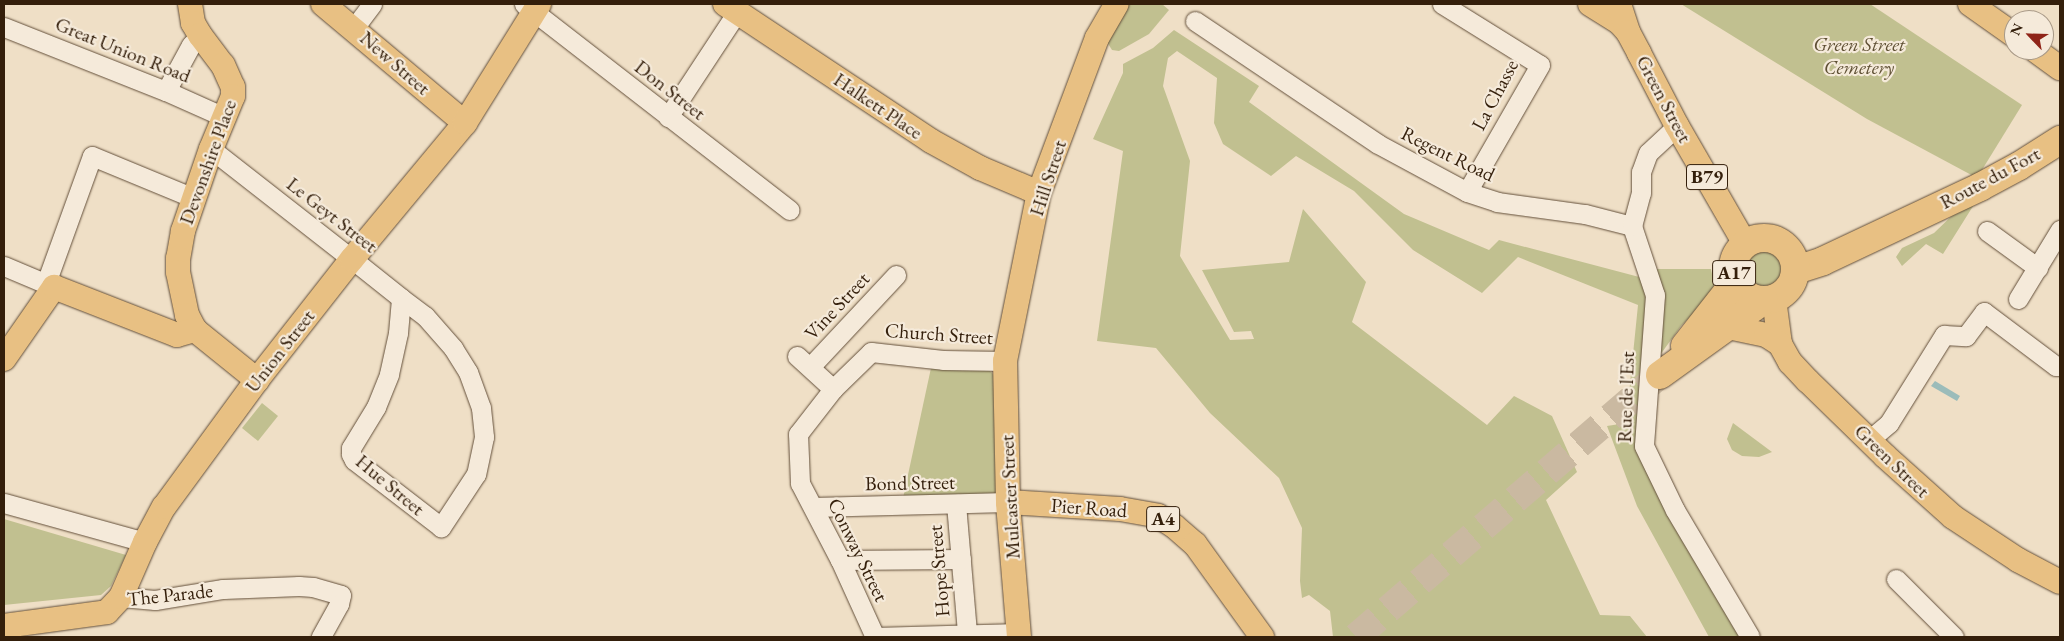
<!DOCTYPE html>
<html>
<head>
<meta charset="utf-8">
<style>
  body { margin:0 }
  #map { position:relative; width:2064px; height:641px; overflow:hidden; background:#efdfc6; font-family:"EB Garamond",serif }
  div>[style] { position:absolute }
  .green>* { inset:0; background:#c1c090 }
  .round { border-radius:50% }
  .water>* { inset:0; background:#9bbcba }
  .highway-tunnel>* { height:28px; margin-top:-14px; transform-origin:0; background:repeating-linear-gradient(90deg,#cab9a1 0 28px,transparent 0 42px) }
  .roads { filter:drop-shadow(0 0 1px #634f3a) drop-shadow(0 0 1px #634f3a) }
  .minor>* { height:19px; margin:-9.5px; padding:0 9.5px; transform-origin:9.5px; border-radius:9.5px; background:#f5eada }
  .major>* { height:24px; margin:-12px; padding:0 12px; transform-origin:12px; border-radius:12px; background:#e8c083 }
  .highway>* { height:28px; margin:-14px; padding:0 14px; transform-origin:14px; border-radius:14px; background:#e8c083 }
  .highway>.ring { margin:-14px; padding:0; box-sizing:content-box; background:none; border:28px solid #e8c083; border-radius:50% }
  span { translate:-50% -50%; white-space:nowrap; text-align:center; line-height:1.15; -webkit-text-stroke:4.5px #f5eada; paint-order:stroke }
  .shield-label span { padding:1px 4px; background:#f5eada; border:1px solid; border-radius:4px; -webkit-text-stroke-width:0 }
  .shield-label { font-size:19px; color:#341f0b; font-weight:700 }
  .park-label { font-size:20px; color:#5e4f33; font-style:italic }
  .street-label { font-size:20px; color:#341f0b }
  .frame { position:absolute; inset:0; border:5px solid #341f0b; pointer-events:none }
  .north { position:absolute; left:2004px; top:10px; width:50px; height:50px; box-sizing:border-box; background:#f5eada; border:1px solid #a89987; border-radius:50%; rotate:294deg; font-size:14px; font-weight:700; line-height:20px; text-align:center; color:#341f0b }
  .north::after { content:''; display:block; margin:auto; width:18px; height:22px; background:#8f2418; clip-path:polygon(50% 0,100% 100%,50% 72%,0 100%) }
</style>
</head>
<body>
<div id="map">
  <div class="green">
    <i style="clip-path:polygon(1122px 4px,1162px 4px,1169px 10px,1149px 34px,1119px 51px,1112px 50px,1107px 42px)"></i>
    <i style="clip-path:polygon(1681px 4px,1870px 4px,2022px 105px,1977px 178px,1867px 119px)"></i>
    <i style="clip-path:polygon(1174px 30px,1259px 86px,1249px 102px,1404px 214px,1489px 250px,1499px 240px,1643px 278px,1648px 300px,1637px 446px,1741px 637px,1709px 637px,1637px 506px,1607px 426px,1626px 423px,1638px 305px,1518px 257px,1482px 293px,1413px 250px,1354px 191px,1296px 156px,1271px 176px,1223px 144px,1214px 123px,1217px 78px,1177px 51px,1168px 58px,1163px 86px,1190px 161px,1180px 256px,1230px 340px,1254px 339px,1251px 331px,1234px 332px,1202px 270px,1289px 262px,1303px 209px,1366px 282px,1352px 322px,1487px 425px,1514px 396px,1552px 416px,1577px 472px,1546px 500px,1600px 615px,1630px 616px,1647px 637px,1333px 637px,1330px 611px,1309px 595px,1302px 598px,1300px 581px,1302px 528px,1279px 478px,1210px 413px,1156px 348px,1097px 341px,1123px 151px,1093px 139px,1123px 73px,1123px 64px,1153px 48px)"></i>
    <i style="clip-path:polygon(1980px 195px,1943px 254px,1926px 244px,1902px 266px,1896px 257px,1902px 248px,1934px 233px,1962px 206px)"></i>
    <i class="round" style="left:1733px;top:237px;width:62px;height:62px"></i>
    <i style="clip-path:polygon(1654px 269px,1711px 269px,1715px 289px,1707px 300px,1681px 326px,1655px 362px)"></i>
    <i style="clip-path:polygon(931px 368px,989px 370px,993px 374px,1000px 489px,998px 495px,903px 498px)"></i>
    <i style="clip-path:polygon(262px 403px,278px 416px,258px 441px,242px 428px)"></i>
    <i style="clip-path:polygon(1733px 423px,1772px 452px,1759px 457px,1742px 456px,1732px 450px,1727px 439px)"></i>
    <i style="clip-path:polygon(4px 519px,126px 555px,111px 586px,101px 595px,4px 605px)"></i>
  </div>
  <div class="water">
    <i style="clip-path:polygon(1935px 381px,1960px 396px,1957px 401px,1931px 386px)"></i>
  </div>
  <div class="highway-tunnel">
    <i style="left:1356px;top:637px;width:401px;rotate:-40.8deg"></i>
  </div>
  <div class="roads">
    <div class="minor">
      <i style="left:524px;top:4px;width:336px;rotate:37.8deg"></i>
      <i style="left:1442px;top:4px;width:115px;rotate:31.9deg"></i>
      <i style="left:1540px;top:65px;width:146px;rotate:119.9deg"></i>
      <i style="left:1195px;top:21px;width:220px;rotate:33.9deg"></i>
      <i style="left:1378px;top:144px;width:101px;rotate:28.3deg"></i>
      <i style="left:1467px;top:192px;width:32px;rotate:18deg"></i>
      <i style="left:1497px;top:202px;width:89px;rotate:7.8deg"></i>
      <i style="left:1585px;top:214px;width:49px;rotate:14.3deg"></i>
      <i style="left:4px;top:27px;width:174px;rotate:21.6deg"></i>
      <i style="left:166px;top:91px;width:64px;rotate:24.1deg"></i>
      <i style="left:354px;top:28px;width:30px;rotate:-53deg"></i>
      <i style="left:166px;top:91px;width:52px;rotate:-61.5deg"></i>
      <i style="left:191px;top:45px;width:13px;rotate:-48deg"></i>
      <i style="left:668px;top:117px;width:126px;rotate:-56.7deg"></i>
      <i style="left:211px;top:149px;width:179px;rotate:38deg"></i>
      <i style="left:352px;top:259px;width:63px;rotate:38.5deg"></i>
      <i style="left:401px;top:298px;width:30px;rotate:37deg"></i>
      <i style="left:425px;top:316px;width:43px;rotate:48.8deg"></i>
      <i style="left:453px;top:348px;width:28px;rotate:58deg"></i>
      <i style="left:468px;top:372px;width:38px;rotate:70deg"></i>
      <i style="left:481px;top:408px;width:29px;rotate:84deg"></i>
      <i style="left:484px;top:437px;width:38px;rotate:102deg"></i>
      <i style="left:476px;top:474px;width:64px;rotate:123.4deg"></i>
      <i style="left:441px;top:527px;width:110px;rotate:-142.4deg"></i>
      <i style="left:354px;top:460px;width:7px;rotate:-117deg"></i>
      <i style="left:351px;top:454px;width:6px;rotate:-90deg"></i>
      <i style="left:351px;top:448px;width:48px;rotate:-58.6deg"></i>
      <i style="left:376px;top:407px;width:35px;rotate:-68deg"></i>
      <i style="left:389px;top:374px;width:42px;rotate:-77.6deg"></i>
      <i style="left:398px;top:333px;width:35px;rotate:-85deg"></i>
      <i style="left:1632px;top:226px;width:73px;rotate:71.6deg"></i>
      <i style="left:1655px;top:295px;width:151px;rotate:94.2deg"></i>
      <i style="left:1644px;top:446px;width:71px;rotate:64.2deg"></i>
      <i style="left:1675px;top:510px;width:147px;rotate:59.4deg"></i>
      <i style="left:1632px;top:226px;width:34px;rotate:-75deg"></i>
      <i style="left:1641px;top:193px;width:21px;rotate:-90deg"></i>
      <i style="left:1641px;top:172px;width:20px;rotate:-70deg"></i>
      <i style="left:1648px;top:153px;width:40px;rotate:-43deg"></i>
      <i style="left:1987px;top:231px;width:63px;rotate:36deg"></i>
      <i style="left:4px;top:266px;width:54px;rotate:22.8deg"></i>
      <i style="left:46px;top:283px;width:135px;rotate:-70.1deg"></i>
      <i style="left:92px;top:156px;width:110px;rotate:22.4deg"></i>
      <i style="left:2018px;top:299px;width:81px;rotate:-58.7deg"></i>
      <i style="left:797px;top:356px;width:49px;rotate:42.5deg"></i>
      <i style="left:810px;top:367px;width:126px;rotate:-46.9deg"></i>
      <i style="left:1869px;top:440px;width:26px;rotate:-40deg"></i>
      <i style="left:1889px;top:423px;width:104px;rotate:-58deg"></i>
      <i style="left:1944px;top:335px;width:22px;rotate:3deg"></i>
      <i style="left:1966px;top:336px;width:30px;rotate:-53deg"></i>
      <i style="left:1984px;top:312px;width:90px;rotate:36.9deg"></i>
      <i style="left:2056px;top:366px;width:4px"></i>
      <i style="left:4px;top:503px;width:146px;rotate:15.5deg"></i>
      <i style="left:956px;top:504px;width:129px;rotate:85.1deg"></i>
      <i style="left:813px;top:507px;width:195px;rotate:-1.5deg"></i>
      <i style="left:840px;top:560px;width:121px;rotate:-0.5deg"></i>
      <i style="left:1896px;top:579px;width:82px;rotate:45deg"></i>
      <i style="left:121px;top:597px;width:34px;rotate:5deg"></i>
      <i style="left:155px;top:600px;width:69px;rotate:-9.2deg"></i>
      <i style="left:223px;top:589px;width:76px;rotate:-2.3deg"></i>
      <i style="left:299px;top:586px;width:14px;rotate:4deg"></i>
      <i style="left:313px;top:587px;width:29px;rotate:16deg"></i>
      <i style="left:341px;top:595px;width:9px;rotate:103deg"></i>
      <i style="left:339px;top:604px;width:38px;rotate:119deg"></i>
      <i style="left:875px;top:637px;width:85px;rotate:-114.4deg"></i>
      <i style="left:840px;top:560px;width:87px;rotate:-117.5deg"></i>
      <i style="left:800px;top:483px;width:49px;rotate:-92.3deg"></i>
      <i style="left:798px;top:434px;width:57px;rotate:-52.1deg"></i>
      <i style="left:833px;top:389px;width:53px;rotate:-44.2deg"></i>
      <i style="left:871px;top:352px;width:72px;rotate:6.3deg"></i>
      <i style="left:943px;top:360px;width:62px;rotate:0.9deg"></i>
      <i style="left:875px;top:637px;width:144px;rotate:-1.6deg"></i>
    </div>
    <div class="major">
      <i style="left:190px;top:4px;width:19px;rotate:81deg"></i>
      <i style="left:193px;top:23px;width:14px;rotate:60deg"></i>
      <i style="left:200px;top:35px;width:38px;rotate:53deg"></i>
      <i style="left:223px;top:65px;width:24px;rotate:66deg"></i>
      <i style="left:233px;top:87px;width:9px;rotate:90deg"></i>
      <i style="left:233px;top:96px;width:57px;rotate:112.5deg"></i>
      <i style="left:211px;top:149px;width:87px;rotate:108.9deg"></i>
      <i style="left:183px;top:231px;width:27px;rotate:100deg"></i>
      <i style="left:178px;top:258px;width:14px;rotate:90deg"></i>
      <i style="left:178px;top:272px;width:44px;rotate:78.2deg"></i>
      <i style="left:187px;top:315px;width:17px;rotate:62deg"></i>
      <i style="left:195px;top:330px;width:80px;rotate:38.9deg"></i>
      <i style="left:323px;top:4px;width:185px;rotate:40deg"></i>
      <i style="left:725px;top:4px;width:247px;rotate:33.6deg"></i>
      <i style="left:931px;top:141px;width:56px;rotate:28.9deg"></i>
      <i style="left:980px;top:168px;width:64px;rotate:23deg"></i>
      <i style="left:1590px;top:4px;width:34px;rotate:32deg"></i>
      <i style="left:1619px;top:22px;width:13px;rotate:48deg"></i>
      <i style="left:1619px;top:4px;width:29px;rotate:72deg"></i>
      <i style="left:1628px;top:32px;width:24px;rotate:62deg"></i>
      <i style="left:1639px;top:53px;width:82px;rotate:62.5deg"></i>
      <i style="left:1677px;top:126px;width:136px;rotate:60deg"></i>
      <i style="left:1970px;top:4px;width:54px;rotate:35.2deg"></i>
      <i style="left:2035px;top:50px;width:31px;rotate:36deg"></i>
      <i style="left:1774px;top:299px;width:45px;rotate:82.4deg"></i>
      <i style="left:1780px;top:344px;width:21px;rotate:61deg"></i>
      <i style="left:1790px;top:362px;width:26px;rotate:47deg"></i>
      <i style="left:1808px;top:381px;width:107px;rotate:44.2deg"></i>
      <i style="left:1885px;top:456px;width:91px;rotate:41.9deg"></i>
      <i style="left:1953px;top:517px;width:78px;rotate:33.5deg"></i>
      <i style="left:2018px;top:560px;width:47px;rotate:27.6deg"></i>
      <i style="left:1728px;top:327px;width:39px;rotate:12deg"></i>
      <i style="left:1766px;top:335px;width:17px;rotate:33deg"></i>
      <i style="left:4px;top:359px;width:88px;rotate:-55.2deg"></i>
      <i style="left:54px;top:287px;width:132px;rotate:21.3deg"></i>
      <i style="left:177px;top:335px;width:19px;rotate:-16deg"></i>
      <i style="left:1008px;top:502px;width:112px;rotate:3.6deg"></i>
      <i style="left:1120px;top:509px;width:39px;rotate:10deg"></i>
      <i style="left:1158px;top:516px;width:19px;rotate:32deg"></i>
      <i style="left:1174px;top:526px;width:28px;rotate:41deg"></i>
      <i style="left:1195px;top:544px;width:115px;rotate:54.2deg"></i>
      <i style="left:4px;top:626px;width:104px;rotate:-7.7deg"></i>
      <i style="left:107px;top:612px;width:21px;rotate:-47deg"></i>
      <i style="left:121px;top:597px;width:60px;rotate:-66.4deg"></i>
      <i style="left:145px;top:542px;width:40px;rotate:-62deg"></i>
      <i style="left:164px;top:507px;width:157px;rotate:-53.8deg"></i>
      <i style="left:257px;top:380px;width:154px;rotate:-51.9deg"></i>
      <i style="left:352px;top:259px;width:177px;rotate:-50.3deg"></i>
      <i style="left:465px;top:123px;width:140px;rotate:-58.1deg"></i>
      <i style="left:1019px;top:637px;width:135px;rotate:-94.7deg"></i>
      <i style="left:1008px;top:502px;width:141px;rotate:-91.2deg"></i>
      <i style="left:1005px;top:361px;width:171px;rotate:-78.6deg"></i>
      <i style="left:1039px;top:193px;width:165px;rotate:-69.5deg"></i>
      <i style="left:1097px;top:38px;width:39px;rotate:-60deg"></i>
    </div>
    <div class="highway">
      <i class="ring" style="left:1733px;top:238px;width:34px;height:34px"></i>
      <i style="left:1796px;top:270px;width:28px;rotate:-18deg"></i>
      <i style="left:1823px;top:261px;width:174px;rotate:-25.2deg"></i>
      <i style="left:1980px;top:187px;width:44px;rotate:-28.3deg"></i>
      <i style="left:2019px;top:166px;width:49px;rotate:-32.4deg"></i>
      <i style="left:1685px;top:346px;width:83px;rotate:-51.9deg"></i>
      <i style="left:1660px;top:375px;width:128px;rotate:-35.8deg"></i>
    </div>
  </div>
  <div class="shield-label">
    <span style="left:1707px;top:177px">B79</span>
    <span style="left:1734px;top:273px">A17</span>
    <span style="left:1163px;top:519px">A4</span>
  </div>
  <div class="park-label">
    <span style="left:1859px;top:56px">Green Street<br>Cemetery</span>
  </div>
  <div class="street-label">
    <span style="left:123px;top:50px;rotate:22deg">Great Union Road</span>
    <span style="left:395px;top:63px;rotate:41deg">New Street</span>
    <span style="left:670px;top:90px;rotate:38deg">Don Street</span>
    <span style="left:1495px;top:95px;rotate:-62deg">La Chasse</span>
    <span style="left:1664px;top:99px;rotate:62deg">Green Street</span>
    <span style="left:878px;top:106px;rotate:34deg">Halkett Place</span>
    <span style="left:1448px;top:154px;rotate:26deg">Regent Road</span>
    <span style="left:208px;top:162px;rotate:-70deg">Devonshire Place</span>
    <span style="left:1048px;top:178px;rotate:-72deg">Hill Street</span>
    <span style="left:1990px;top:178px;rotate:-28deg">Route du Fort</span>
    <span style="left:332px;top:215px;rotate:38deg">Le Geyt Street</span>
    <span style="left:837px;top:306px;rotate:-47deg">Vine Street</span>
    <span style="left:939px;top:334px;rotate:4deg">Church Street</span>
    <span style="left:280px;top:351px;rotate:-52deg">Union Street</span>
    <span style="left:1626px;top:397px;rotate:-88deg">Rue de l'Est</span>
    <span style="left:1892px;top:461px;rotate:44deg">Green Street</span>
    <span style="left:910px;top:483px;rotate:-1deg">Bond Street</span>
    <span style="left:390px;top:485px;rotate:40deg">Hue Street</span>
    <span style="left:1010px;top:497px;rotate:-93deg">Mulcaster Street</span>
    <span style="left:1089px;top:508px;rotate:4deg">Pier Road</span>
    <span style="left:858px;top:550px;rotate:64deg">Conway Street</span>
    <span style="left:939px;top:571px;rotate:-95deg">Hope Street</span>
    <span style="left:170px;top:595px;rotate:-6deg">The Parade</span>
  </div>
  <div class="frame"></div>
  <div class="north">N</div>
</div>
</body>
</html>
